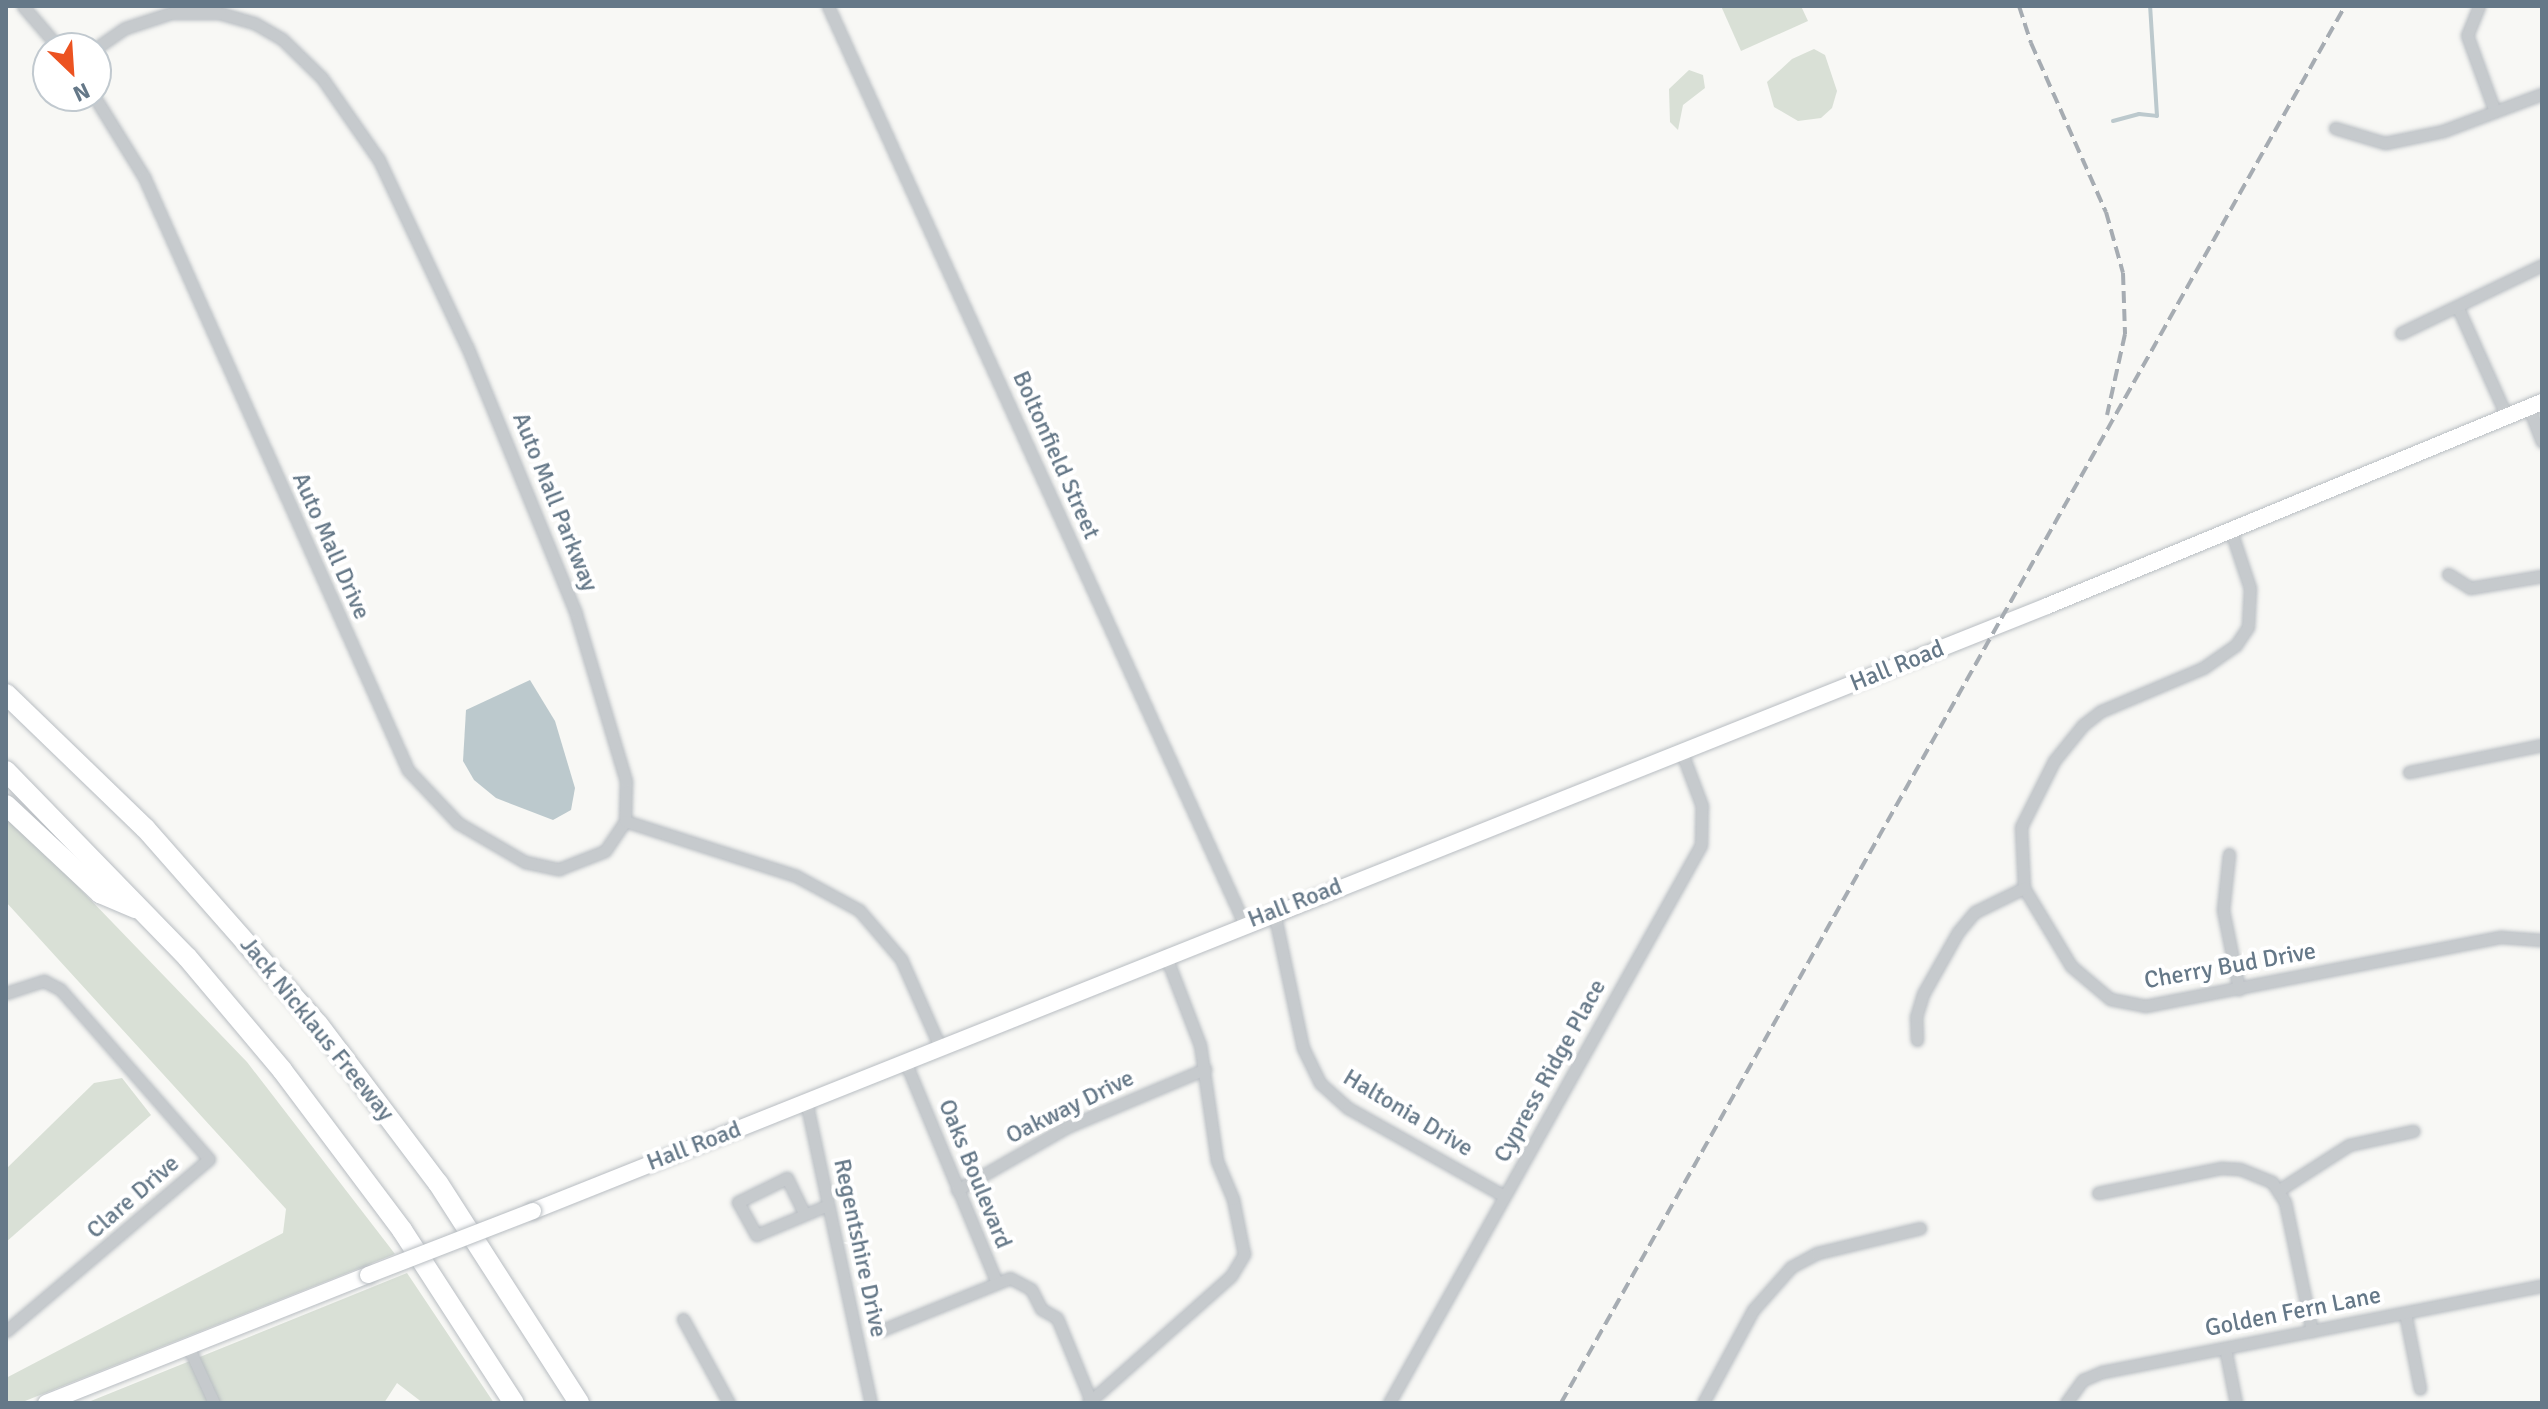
<!DOCTYPE html>
<html>
<head>
<meta charset="utf-8">
<style>
  body { margin:0 }
  #map { position:relative; width:2548px; height:1409px; overflow:hidden; background:#f8f8f5; font-family:Signika,sans-serif }
  div>[style] { position:absolute }
  .green>* { inset:0; background:#d9e0d6 }
  .water>* { inset:0; background:#bcc9cd }
  .stream>* { height:4px; margin:-2px; padding:0 2px; transform-origin:2px; border-radius:2px; background:#bcc9cd }
  .roads { filter:drop-shadow(0 0 2px #b8bdc2) drop-shadow(0 0 2px #b8bdc2) }
  .minor>* { height:11px; margin:-5.5px; padding:0 5.5px; transform-origin:5.5px; border-radius:5.5px; background:#c6cacd }
  .secondary>* { height:16px; margin:-8px; padding:0 8px; transform-origin:8px; border-radius:8px; background:#fff }
  .motorway>* { height:20px; margin:-10px; padding:0 10px; transform-origin:10px; border-radius:10px; background:#fff }
  .rail>* { height:4px; margin-top:-2px; transform-origin:0; background:repeating-linear-gradient(90deg,#a6acb2 0 12px,transparent 0 18px) }
  .bridges { filter:drop-shadow(0 0 2px #b8bdc2) drop-shadow(0 0 2px #b8bdc2) }
  .secondary-bridge>* { height:16px; margin:-8px; padding:0 8px; transform-origin:8px; border-radius:8px; background:#fff }
  span { translate:-50% -50%; white-space:nowrap; text-align:center; line-height:1.15; -webkit-text-stroke:8px #fff; paint-order:stroke }
  .street-label { font-size:24px; color:#657888 }
  .frame { position:absolute; inset:0; border:8px solid #657888; pointer-events:none }
  .north { position:absolute; left:32px; top:32px; width:80px; height:80px; box-sizing:border-box; background:#fff; border:2px solid #c1c9cf; border-radius:50%; rotate:155deg; font-size:22px; font-weight:700; line-height:32px; text-align:center; color:#657888 }
  .north::after { content:''; display:block; margin:auto; width:28px; height:36px; background:#ec5321; clip-path:polygon(50% 0,100% 100%,50% 72%,0 100%) }
</style>
</head>
<body>
<div id="map">
  <div class="green">
    <i style="clip-path:polygon(1721px 6px,1801px 6px,1808px 21px,1741px 51px)"></i>
    <i style="clip-path:polygon(1814px 49px,1825px 55px,1837px 91px,1832px 108px,1821px 118px,1798px 121px,1774px 107px,1767px 82px,1792px 59px)"></i>
    <i style="clip-path:polygon(1689px 70px,1703px 75px,1705px 88px,1683px 105px,1678px 130px,1670px 122px,1669px 89px)"></i>
    <i style="clip-path:polygon(6px 812px,247px 1062px,395px 1254px,20px 1403px,6px 1403px,6px 1378px,283px 1233px,286px 1209px,6px 902px)"></i>
    <i style="clip-path:polygon(122px 1078px,151px 1115px,6px 1242px,6px 1169px,94px 1083px)"></i>
    <i style="clip-path:polygon(407px 1273px,494px 1403px,423px 1403px,397px 1383px,384px 1403px,86px 1403px)"></i>
  </div>
  <div class="water">
    <i style="clip-path:polygon(530px 680px,555px 721px,575px 788px,571px 810px,553px 820px,496px 798px,474px 780px,463px 761px,466px 710px)"></i>
  </div>
  <div class="stream">
    <i style="left:2113px;top:121px;width:27px;rotate:-15deg"></i>
    <i style="left:2139px;top:114px;width:18px;rotate:6deg"></i>
    <i style="left:2157px;top:116px;width:110px;rotate:-93.6deg"></i>
  </div>
  <div class="roads">
    <div class="minor">
      <i style="left:23px;top:6px;width:55px;rotate:49.4deg"></i>
      <i style="left:828px;top:6px;width:1007px;rotate:65.6deg"></i>
      <i style="left:2479px;top:6px;width:31px;rotate:112deg"></i>
      <i style="left:2467px;top:35px;width:79px;rotate:70deg"></i>
      <i style="left:94px;top:96px;width:95px;rotate:58.3deg"></i>
      <i style="left:144px;top:177px;width:649px;rotate:66deg"></i>
      <i style="left:408px;top:770px;width:73px;rotate:46.7deg"></i>
      <i style="left:458px;top:823px;width:78px;rotate:30.2deg"></i>
      <i style="left:525px;top:862px;width:35px;rotate:12deg"></i>
      <i style="left:559px;top:869px;width:49px;rotate:-21.4deg"></i>
      <i style="left:605px;top:851px;width:36px;rotate:-56deg"></i>
      <i style="left:625px;top:821px;width:40px;rotate:-88.6deg"></i>
      <i style="left:626px;top:781px;width:177px;rotate:-106.7deg"></i>
      <i style="left:575px;top:611px;width:285px;rotate:-112.2deg"></i>
      <i style="left:467px;top:347px;width:207px;rotate:-115.2deg"></i>
      <i style="left:379px;top:160px;width:100px;rotate:-124.8deg"></i>
      <i style="left:322px;top:78px;width:56px;rotate:-135.7deg"></i>
      <i style="left:282px;top:39px;width:32px;rotate:-150deg"></i>
      <i style="left:254px;top:23px;width:35px;rotate:-164deg"></i>
      <i style="left:220px;top:13px;width:49px;rotate:180deg"></i>
      <i style="left:171px;top:13px;width:48px;rotate:161.9deg"></i>
      <i style="left:125px;top:28px;width:35px;rotate:145deg"></i>
      <i style="left:2335px;top:128px;width:52px;rotate:16.7deg"></i>
      <i style="left:2385px;top:143px;width:59px;rotate:-11.7deg"></i>
      <i style="left:2443px;top:131px;width:106px;rotate:-20.5deg"></i>
      <i style="left:2458px;top:308px;width:120px;rotate:65.8deg"></i>
      <i style="left:2401px;top:333px;width:157px;rotate:-25.7deg"></i>
      <i style="left:2529px;top:408px;width:36px;rotate:69deg"></i>
      <i style="left:2231px;top:531px;width:60px;rotate:71.6deg"></i>
      <i style="left:2250px;top:588px;width:39px;rotate:93deg"></i>
      <i style="left:2248px;top:627px;width:22px;rotate:124deg"></i>
      <i style="left:2236px;top:645px;width:40px;rotate:145.1deg"></i>
      <i style="left:2203px;top:668px;width:111px;rotate:157.1deg"></i>
      <i style="left:2101px;top:711px;width:23px;rotate:142deg"></i>
      <i style="left:2083px;top:725px;width:46px;rotate:128.9deg"></i>
      <i style="left:2054px;top:761px;width:74px;rotate:116.6deg"></i>
      <i style="left:2021px;top:827px;width:61px;rotate:87.2deg"></i>
      <i style="left:2024px;top:888px;width:91px;rotate:58.9deg"></i>
      <i style="left:2071px;top:966px;width:51px;rotate:40.2deg"></i>
      <i style="left:2110px;top:999px;width:36px;rotate:11deg"></i>
      <i style="left:2145px;top:1006px;width:363px;rotate:-11deg"></i>
      <i style="left:2501px;top:937px;width:41px;rotate:4.2deg"></i>
      <i style="left:2448px;top:574px;width:26px;rotate:32deg"></i>
      <i style="left:2470px;top:588px;width:73px;rotate:-9.5deg"></i>
      <i style="left:2409px;top:772px;width:136px;rotate:-11.5deg"></i>
      <i style="left:625px;top:821px;width:180px;rotate:17.8deg"></i>
      <i style="left:796px;top:876px;width:72px;rotate:28.4deg"></i>
      <i style="left:859px;top:910px;width:65px;rotate:49.4deg"></i>
      <i style="left:901px;top:959px;width:96px;rotate:66.1deg"></i>
      <i style="left:2229px;top:854px;width:56px;rotate:96.1deg"></i>
      <i style="left:2223px;top:910px;width:81px;rotate:78.6deg"></i>
      <i style="left:1274px;top:912px;width:139px;rotate:78deg"></i>
      <i style="left:1303px;top:1048px;width:39px;rotate:64deg"></i>
      <i style="left:1320px;top:1083px;width:38px;rotate:42deg"></i>
      <i style="left:1348px;top:1108px;width:179px;rotate:29.4deg"></i>
      <i style="left:6px;top:993px;width:40px;rotate:-18deg"></i>
      <i style="left:44px;top:981px;width:18px;rotate:27deg"></i>
      <i style="left:60px;top:989px;width:226px;rotate:48.8deg"></i>
      <i style="left:209px;top:1159px;width:266px;rotate:139.7deg"></i>
      <i style="left:1917px;top:1040px;width:23px;rotate:-92deg"></i>
      <i style="left:1916px;top:1017px;width:24px;rotate:-73deg"></i>
      <i style="left:1923px;top:994px;width:71px;rotate:-60.6deg"></i>
      <i style="left:1958px;top:932px;width:26px;rotate:-50deg"></i>
      <i style="left:1975px;top:912px;width:55px;rotate:-26.1deg"></i>
      <i style="left:905px;top:1061px;width:238px;rotate:67.5deg"></i>
      <i style="left:806px;top:1101px;width:309px;rotate:77.9deg"></i>
      <i style="left:957px;top:1190px;width:127px;rotate:-29.8deg"></i>
      <i style="left:1067px;top:1127px;width:150px;rotate:-22.8deg"></i>
      <i style="left:2279px;top:1190px;width:83px;rotate:-32.7deg"></i>
      <i style="left:2349px;top:1145px;width:66px;rotate:-12.3deg"></i>
      <i style="left:2098px;top:1193px;width:126px;rotate:-11.5deg"></i>
      <i style="left:2221px;top:1168px;width:19px;rotate:3deg"></i>
      <i style="left:2240px;top:1169px;width:35px;rotate:22deg"></i>
      <i style="left:2272px;top:1182px;width:24px;rotate:57deg"></i>
      <i style="left:2285px;top:1202px;width:132px;rotate:78.2deg"></i>
      <i style="left:803px;top:1211px;width:37px;rotate:-116deg"></i>
      <i style="left:787px;top:1178px;width:55px;rotate:153.9deg"></i>
      <i style="left:738px;top:1202px;width:38px;rotate:61deg"></i>
      <i style="left:756px;top:1235px;width:78px;rotate:-22.6deg"></i>
      <i style="left:2405px;top:1313px;width:77px;rotate:78.8deg"></i>
      <i style="left:683px;top:1319px;width:96px;rotate:61.3deg"></i>
      <i style="left:882px;top:1330px;width:138px;rotate:-22.1deg"></i>
      <i style="left:1010px;top:1278px;width:24px;rotate:28deg"></i>
      <i style="left:1031px;top:1289px;width:22px;rotate:63deg"></i>
      <i style="left:1041px;top:1309px;width:18px;rotate:29deg"></i>
      <i style="left:1057px;top:1318px;width:90px;rotate:67.7deg"></i>
      <i style="left:188px;top:1346px;width:63px;rotate:65.5deg"></i>
      <i style="left:2225px;top:1348px;width:56px;rotate:78.7deg"></i>
      <i style="left:1088px;top:1403px;width:191px;rotate:-41.6deg"></i>
      <i style="left:1231px;top:1276px;width:26px;rotate:-59deg"></i>
      <i style="left:1244px;top:1254px;width:56px;rotate:-101.3deg"></i>
      <i style="left:1233px;top:1199px;width:41px;rotate:-112.8deg"></i>
      <i style="left:1217px;top:1161px;width:117px;rotate:-98.3deg"></i>
      <i style="left:1200px;top:1045px;width:97px;rotate:-111deg"></i>
      <i style="left:1389px;top:1403px;width:639px;rotate:-60.79deg"></i>
      <i style="left:1701px;top:845px;width:39px;rotate:-89deg"></i>
      <i style="left:1702px;top:806px;width:57px;rotate:-110.7deg"></i>
      <i style="left:1703px;top:1403px;width:106px;rotate:-61.7deg"></i>
      <i style="left:1753px;top:1310px;width:57px;rotate:-48.5deg"></i>
      <i style="left:1791px;top:1267px;width:30px;rotate:-28deg"></i>
      <i style="left:1817px;top:1253px;width:106px;rotate:-13.6deg"></i>
      <i style="left:2066px;top:1403px;width:29px;rotate:-54deg"></i>
      <i style="left:2083px;top:1380px;width:21px;rotate:-23deg"></i>
      <i style="left:2102px;top:1372px;width:448px;rotate:-11.1deg"></i>
    </div>
    <div class="secondary">
      <i style="left:533px;top:1211px;width:1630px;rotate:-21.78deg"></i>
      <i style="left:2047px;top:606px;width:535px;rotate:-22.4deg"></i>
      <i style="left:46px;top:1403px;width:347px;rotate:-21.7deg"></i>
    </div>
    <div class="motorway">
      <i style="left:6px;top:694px;width:193px;rotate:44deg"></i>
      <i style="left:145px;top:828px;width:261px;rotate:48.6deg"></i>
      <i style="left:318px;top:1024px;width:199px;rotate:53deg"></i>
      <i style="left:438px;top:1183px;width:261px;rotate:57.3deg"></i>
      <i style="left:6px;top:771px;width:260px;rotate:45.8deg"></i>
      <i style="left:187px;top:957px;width:148px;rotate:49.9deg"></i>
      <i style="left:282px;top:1070px;width:200px;rotate:53.1deg"></i>
      <i style="left:402px;top:1230px;width:206px;rotate:57.1deg"></i>
      <i style="left:6px;top:805px;width:129px;rotate:43.1deg"></i>
      <i style="left:100px;top:893px;width:39px;rotate:23deg"></i>
    </div>
  </div>
  <div class="rail">
    <i style="left:2019px;top:6px;width:39px;rotate:72deg"></i>
    <i style="left:2031px;top:43px;width:185px;rotate:66.1deg"></i>
    <i style="left:2106px;top:212px;width:63px;rotate:74.4deg"></i>
    <i style="left:2123px;top:273px;width:61px;rotate:88.1deg"></i>
    <i style="left:2125px;top:334px;width:83px;rotate:102.5deg"></i>
    <i style="left:1561px;top:1403px;width:1602px;rotate:-60.7deg"></i>
  </div>
  <div class="bridges">
    <div class="secondary-bridge">
      <i style="left:368px;top:1275px;width:177px;rotate:-21.2deg"></i>
    </div>
  </div>
  <div class="street-label">
    <span style="left:1056px;top:455px;rotate:66deg">Boltonfield Street</span>
    <span style="left:555px;top:502px;rotate:68deg">Auto Mall Parkway</span>
    <span style="left:331px;top:546px;rotate:66deg">Auto Mall Drive</span>
    <span style="left:1897px;top:666px;rotate:-22deg">Hall Road</span>
    <span style="left:1295px;top:903px;rotate:-21deg">Hall Road</span>
    <span style="left:2230px;top:966px;rotate:-10deg">Cherry Bud Drive</span>
    <span style="left:317px;top:1029px;rotate:51deg">Jack Nicklaus Freeway</span>
    <span style="left:1550px;top:1071px;rotate:-61deg">Cypress Ridge Place</span>
    <span style="left:1070px;top:1107px;rotate:-26deg">Oakway Drive</span>
    <span style="left:1408px;top:1113px;rotate:31deg">Haltonia Drive</span>
    <span style="left:694px;top:1146px;rotate:-21deg">Hall Road</span>
    <span style="left:975px;top:1174px;rotate:68deg">Oaks Boulevard</span>
    <span style="left:133px;top:1197px;rotate:-41deg">Clare Drive</span>
    <span style="left:860px;top:1248px;rotate:78deg">Regentshire Drive</span>
    <span style="left:2293px;top:1312px;rotate:-11deg">Golden Fern Lane</span>
  </div>
  <div class="frame"></div>
  <div class="north">N</div>
</div>
</body>
</html>
